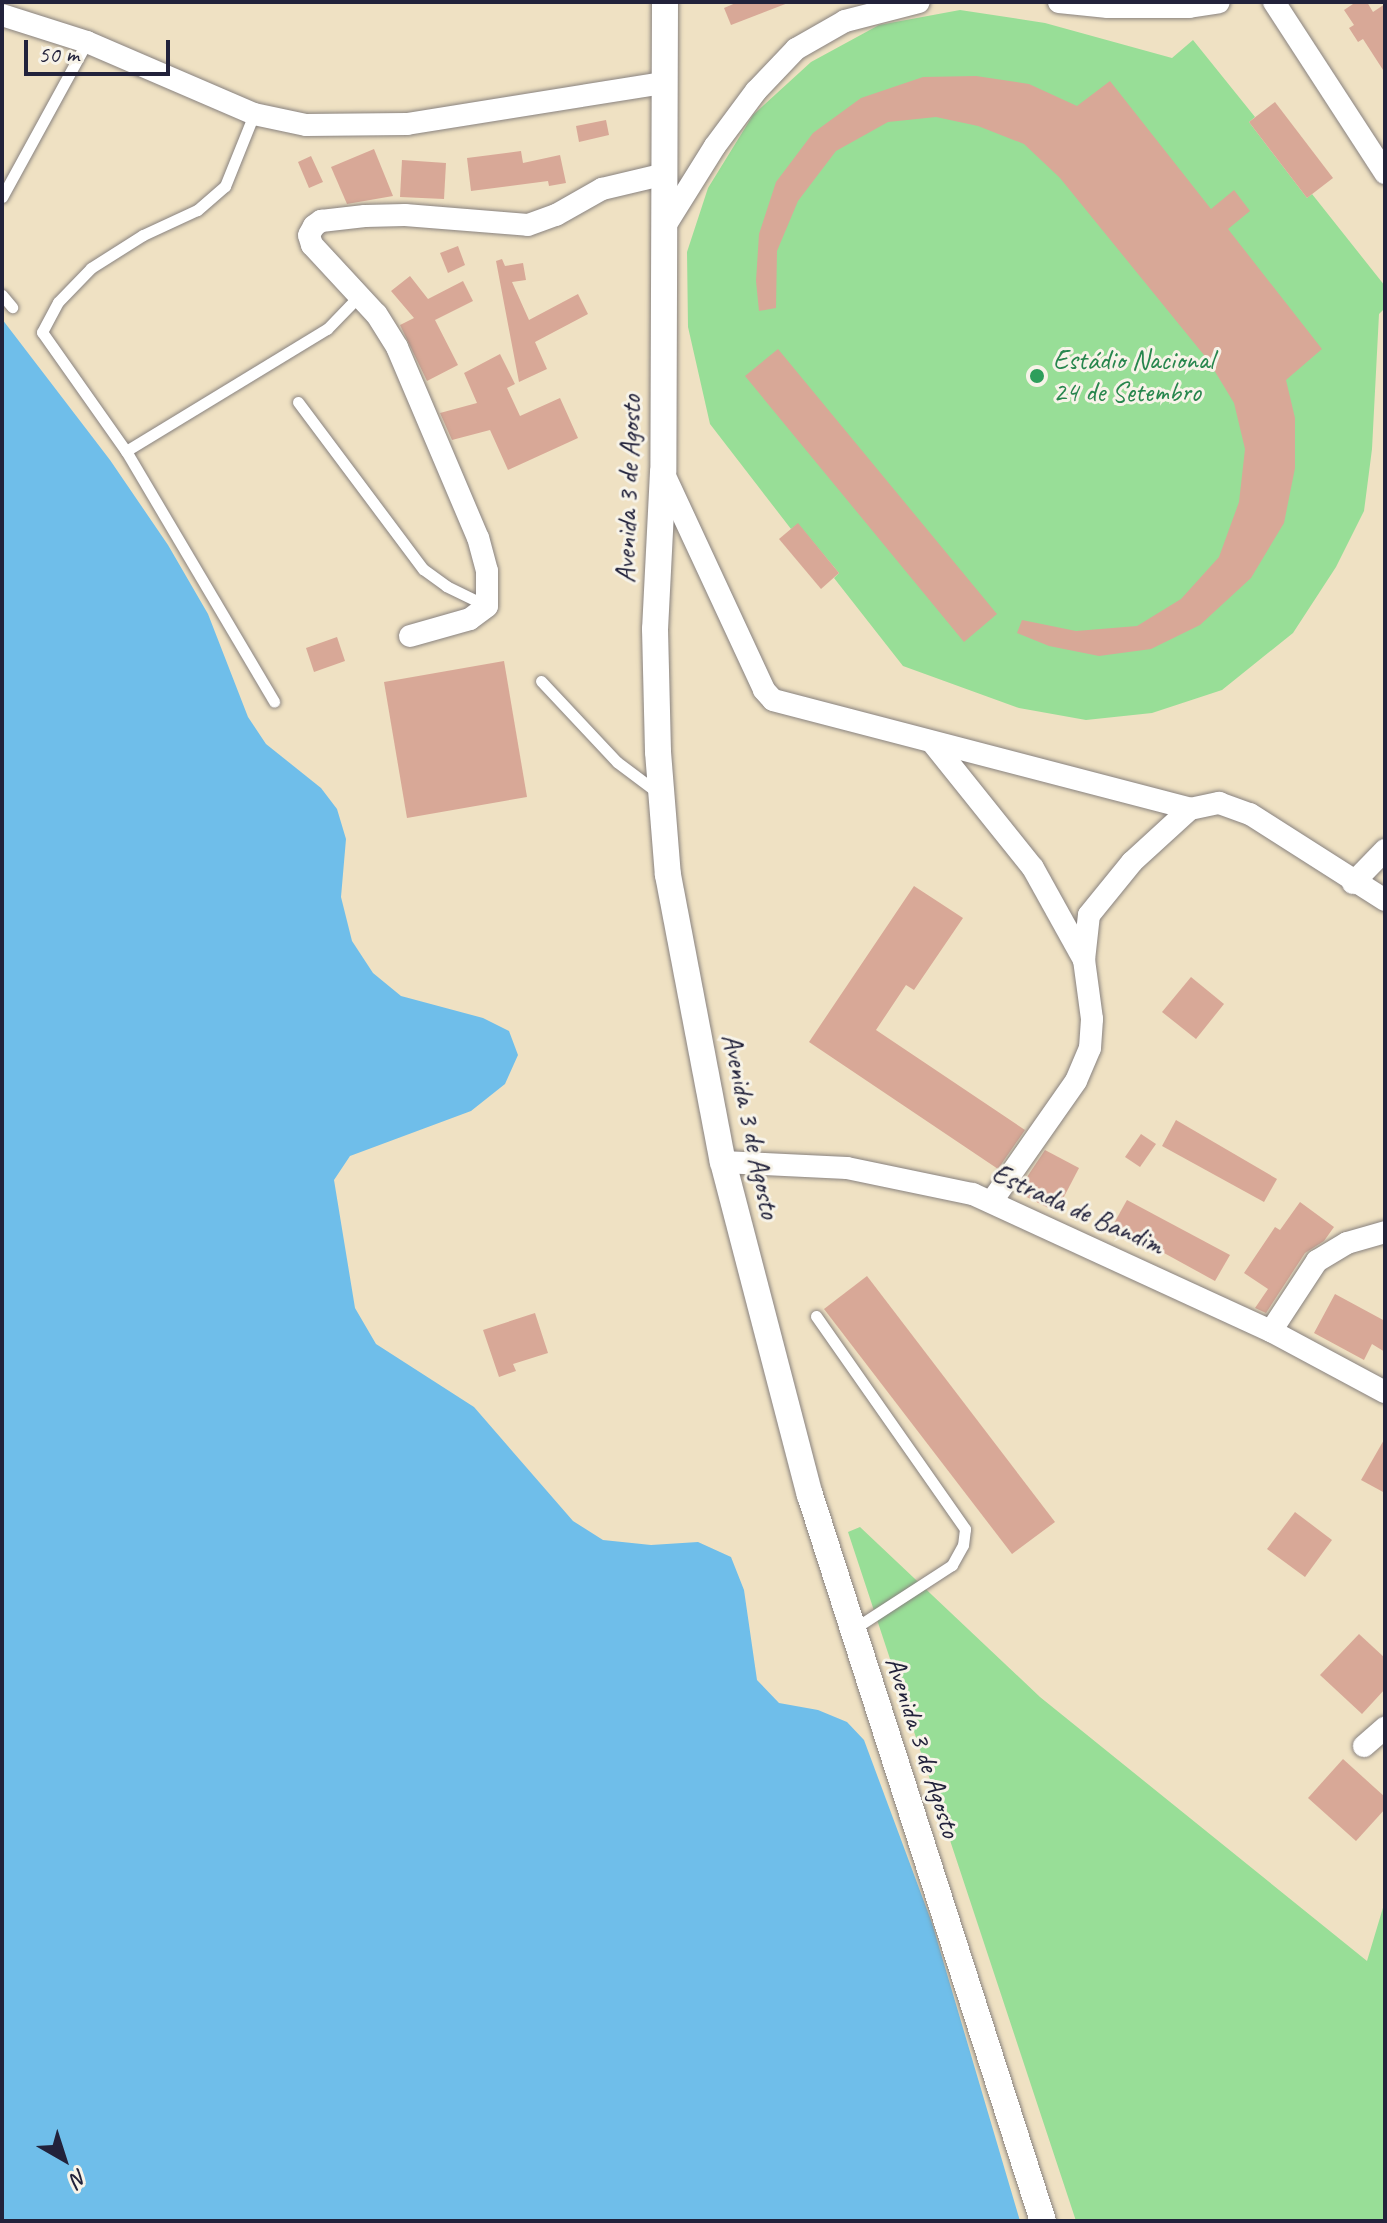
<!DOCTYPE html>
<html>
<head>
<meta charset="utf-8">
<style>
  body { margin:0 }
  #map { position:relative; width:1387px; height:2223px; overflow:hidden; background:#efe1c3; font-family:Caveat,sans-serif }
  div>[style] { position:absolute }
  .green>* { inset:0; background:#98de97 }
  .water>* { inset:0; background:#6fbeea }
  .building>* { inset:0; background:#d8a897 }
  .roads { filter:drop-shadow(0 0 2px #88827f) drop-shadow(0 0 2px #88827f) }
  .service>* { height:11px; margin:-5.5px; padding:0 5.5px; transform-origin:5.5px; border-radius:5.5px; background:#fff }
  .minor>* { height:22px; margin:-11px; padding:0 11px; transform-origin:11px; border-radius:11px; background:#fff }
  .tertiary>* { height:26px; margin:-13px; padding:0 13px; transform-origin:13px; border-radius:13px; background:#fff }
  .dots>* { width:22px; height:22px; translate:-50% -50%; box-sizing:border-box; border:4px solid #f7f3e8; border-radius:50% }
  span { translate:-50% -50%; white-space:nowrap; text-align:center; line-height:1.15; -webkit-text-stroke:6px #f7f3e8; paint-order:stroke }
  .leisure-label { font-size:28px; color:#27864d }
  .left { translate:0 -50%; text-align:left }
  .street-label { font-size:28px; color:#22223b }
  .frame { position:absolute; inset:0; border:4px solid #22223b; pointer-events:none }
  .north { position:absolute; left:24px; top:2119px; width:80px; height:80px; -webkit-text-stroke:6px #f7f3e8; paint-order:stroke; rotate:141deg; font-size:22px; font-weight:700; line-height:32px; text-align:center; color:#22223b }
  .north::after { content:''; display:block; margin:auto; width:28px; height:36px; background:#22223b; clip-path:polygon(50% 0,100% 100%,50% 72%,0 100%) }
  .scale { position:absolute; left:24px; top:40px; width:146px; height:36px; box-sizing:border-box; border:4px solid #22223b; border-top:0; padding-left:10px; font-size:24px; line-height:28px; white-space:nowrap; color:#22223b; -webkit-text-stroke:6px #f7f3e8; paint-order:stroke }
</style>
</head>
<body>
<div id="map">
  <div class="green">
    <i style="clip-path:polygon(960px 10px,1045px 23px,1172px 58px,1193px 40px,1255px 117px,1249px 122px,1307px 198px,1312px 194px,1385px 286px,1385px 308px,1379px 314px,1372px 449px,1364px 511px,1336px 567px,1293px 633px,1222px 690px,1152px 713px,1086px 720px,1019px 708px,903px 666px,834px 578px,839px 573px,798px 524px,791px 529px,710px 424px,688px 327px,687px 252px,708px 188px,753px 115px,811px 62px,879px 25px)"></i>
    <i style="clip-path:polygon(860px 1527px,1040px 1697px,1367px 1961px,1385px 1901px,1385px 2221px,1076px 2221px,848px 1532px)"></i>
  </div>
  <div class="water">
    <i style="clip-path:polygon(2px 319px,110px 460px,168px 545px,208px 614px,248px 717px,266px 744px,321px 788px,337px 809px,346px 839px,341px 897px,352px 941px,373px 973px,401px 996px,483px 1018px,509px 1031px,518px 1055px,505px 1084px,471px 1111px,350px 1156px,334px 1180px,355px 1308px,376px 1344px,474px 1407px,573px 1521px,603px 1540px,651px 1545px,698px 1542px,731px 1557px,744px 1590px,757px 1680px,779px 1703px,818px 1710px,847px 1722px,864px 1740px,932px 1923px,1020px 2221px,2px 2221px)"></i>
  </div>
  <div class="building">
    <i style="clip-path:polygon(738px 2px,788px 2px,788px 3px,731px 25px,724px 8px)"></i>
    <i style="clip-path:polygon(1356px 2px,1367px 2px,1373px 12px,1385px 4px,1385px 73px,1363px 39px,1358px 42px,1349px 28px,1354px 25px,1344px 10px)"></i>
    <i style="clip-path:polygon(976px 76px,1029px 84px,1077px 106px,1110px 81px,1211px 209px,1234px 190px,1250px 211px,1228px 229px,1322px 349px,1286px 380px,1295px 418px,1295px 468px,1284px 523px,1251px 578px,1200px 625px,1151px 649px,1099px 656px,1049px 646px,1017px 633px,1022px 620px,1076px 631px,1137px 626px,1181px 599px,1219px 557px,1239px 502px,1245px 449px,1234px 403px,1208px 360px,1060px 178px,1024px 144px,978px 126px,936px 117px,888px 122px,836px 151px,798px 201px,777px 251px,776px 308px,759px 311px,756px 281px,759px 234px,776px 182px,813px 133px,861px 98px,923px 77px)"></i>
    <i style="clip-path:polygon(1275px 102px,1333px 178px,1307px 198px,1249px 122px)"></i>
    <i style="clip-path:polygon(606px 120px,609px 135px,579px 142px,576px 126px)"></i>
    <i style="clip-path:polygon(374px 149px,393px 196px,347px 204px,331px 167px)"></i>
    <i style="clip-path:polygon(521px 151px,523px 163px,560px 155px,566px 183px,549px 186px,548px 181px,471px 191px,467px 158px)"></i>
    <i style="clip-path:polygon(311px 156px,323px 182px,309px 188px,298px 162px)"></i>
    <i style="clip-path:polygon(402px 160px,446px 163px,444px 199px,400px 197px)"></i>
    <i style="clip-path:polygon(458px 246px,465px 265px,448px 273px,440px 253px)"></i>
    <i style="clip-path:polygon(502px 259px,505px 266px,523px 263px,526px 280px,512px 282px,529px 320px,578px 294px,588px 314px,535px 342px,547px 369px,519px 382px,496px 261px)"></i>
    <i style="clip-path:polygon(410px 276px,428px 299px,463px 281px,473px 301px,435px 320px,458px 365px,427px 381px,400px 325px,414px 318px,391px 291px)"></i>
    <i style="clip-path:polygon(778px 349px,997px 614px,964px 642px,745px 376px)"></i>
    <i style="clip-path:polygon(500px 354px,515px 384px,507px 388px,520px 416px,560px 398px,578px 438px,508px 470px,490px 430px,452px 440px,440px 413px,477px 403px,464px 373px)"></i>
    <i style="clip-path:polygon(798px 523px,839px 573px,821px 589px,779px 539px)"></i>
    <i style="clip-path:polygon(337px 637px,345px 661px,314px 672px,306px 648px)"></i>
    <i style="clip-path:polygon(504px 661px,527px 797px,407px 818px,384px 682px)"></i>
    <i style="clip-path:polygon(914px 886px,963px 918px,914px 990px,906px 985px,876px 1030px,1025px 1130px,998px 1169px,809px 1042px)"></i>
    <i style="clip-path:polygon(1191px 977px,1224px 1004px,1196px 1039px,1162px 1012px)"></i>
    <i style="clip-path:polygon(1176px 1120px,1277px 1179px,1264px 1202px,1162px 1146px)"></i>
    <i style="clip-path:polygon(1141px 1134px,1156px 1144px,1140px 1167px,1125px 1157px)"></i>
    <i style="clip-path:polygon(1045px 1150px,1079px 1168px,1056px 1212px,1017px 1192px)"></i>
    <i style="clip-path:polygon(1127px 1200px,1230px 1255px,1215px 1281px,1113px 1225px)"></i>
    <i style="clip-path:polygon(1300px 1202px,1334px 1227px,1324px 1241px,1305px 1253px,1266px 1313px,1255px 1308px,1268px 1289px,1244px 1273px,1275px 1227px,1280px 1230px)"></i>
    <i style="clip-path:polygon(867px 1276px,1055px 1522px,1012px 1554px,824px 1309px)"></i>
    <i style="clip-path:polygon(1335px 1294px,1385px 1321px,1385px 1352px,1372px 1344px,1364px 1360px,1314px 1333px)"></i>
    <i style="clip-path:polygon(535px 1313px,548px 1353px,513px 1364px,516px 1371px,499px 1377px,483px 1330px)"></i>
    <i style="clip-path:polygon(1385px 1438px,1385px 1493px,1361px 1480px)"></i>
    <i style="clip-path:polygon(1295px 1512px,1332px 1540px,1305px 1577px,1267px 1549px)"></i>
    <i style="clip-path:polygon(1359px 1634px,1385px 1658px,1385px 1689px,1362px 1714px,1320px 1675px)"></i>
    <i style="clip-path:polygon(1343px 1759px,1385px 1797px,1385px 1809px,1356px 1841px,1308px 1798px)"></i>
  </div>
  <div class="roads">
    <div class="service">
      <i style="left:254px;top:114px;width:78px;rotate:111.9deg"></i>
      <i style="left:225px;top:186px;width:37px;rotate:139deg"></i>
      <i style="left:197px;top:210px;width:60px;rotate:155.2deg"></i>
      <i style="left:143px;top:235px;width:62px;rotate:147.6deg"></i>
      <i style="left:91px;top:268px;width:47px;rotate:134.1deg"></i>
      <i style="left:58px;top:302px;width:34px;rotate:118deg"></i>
      <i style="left:42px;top:332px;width:146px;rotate:54.8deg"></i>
      <i style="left:126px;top:451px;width:291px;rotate:59.4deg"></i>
      <i style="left:2px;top:197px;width:177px;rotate:-61.3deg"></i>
      <i style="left:2px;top:295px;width:16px;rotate:50deg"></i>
      <i style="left:298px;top:402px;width:209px;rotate:53.2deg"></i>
      <i style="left:423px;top:569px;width:29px;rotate:36deg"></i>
      <i style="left:446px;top:586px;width:46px;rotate:26deg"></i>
      <i style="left:126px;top:451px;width:235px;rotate:-31.3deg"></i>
      <i style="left:327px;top:329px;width:45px;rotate:-45.9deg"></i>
      <i style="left:541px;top:681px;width:111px;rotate:46.8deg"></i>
      <i style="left:617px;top:762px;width:50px;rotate:36.9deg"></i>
      <i style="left:816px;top:1316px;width:260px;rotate:55deg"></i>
      <i style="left:965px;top:1529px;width:16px;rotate:97deg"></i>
      <i style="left:963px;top:1545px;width:23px;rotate:119deg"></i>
      <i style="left:952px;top:1565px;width:119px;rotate:147deg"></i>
    </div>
    <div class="minor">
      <i style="left:1059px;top:2px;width:49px;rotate:5.8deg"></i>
      <i style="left:1108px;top:7px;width:81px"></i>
      <i style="left:1189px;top:7px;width:30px;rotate:-9deg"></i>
      <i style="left:1274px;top:2px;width:204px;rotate:57deg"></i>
      <i style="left:2px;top:15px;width:89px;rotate:17.6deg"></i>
      <i style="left:87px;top:42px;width:182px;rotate:23.3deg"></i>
      <i style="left:254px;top:114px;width:53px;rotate:11.9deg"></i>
      <i style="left:306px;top:125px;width:101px;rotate:-0.6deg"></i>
      <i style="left:407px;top:124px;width:260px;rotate:-9.1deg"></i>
      <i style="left:665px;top:226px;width:94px;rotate:-58deg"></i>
      <i style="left:715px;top:146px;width:69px;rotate:-53.3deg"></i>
      <i style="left:756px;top:91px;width:58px;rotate:-46.4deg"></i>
      <i style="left:796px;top:49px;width:56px;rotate:-29.7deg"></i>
      <i style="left:845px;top:21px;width:76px;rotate:-14.4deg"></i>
      <i style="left:663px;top:472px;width:240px;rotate:65.1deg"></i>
      <i style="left:764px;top:690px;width:13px;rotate:48deg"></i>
      <i style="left:773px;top:700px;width:431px;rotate:14.6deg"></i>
      <i style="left:410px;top:636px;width:62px;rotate:-15.8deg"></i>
      <i style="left:470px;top:619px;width:21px;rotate:-37deg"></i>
      <i style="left:487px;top:606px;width:35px;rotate:-90deg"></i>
      <i style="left:487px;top:571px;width:34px;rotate:-105deg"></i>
      <i style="left:478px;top:538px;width:207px;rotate:-113deg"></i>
      <i style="left:397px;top:347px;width:39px;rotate:-122deg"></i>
      <i style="left:376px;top:314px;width:94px;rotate:-132.8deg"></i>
      <i style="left:312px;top:245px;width:10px;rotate:-107deg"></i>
      <i style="left:309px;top:235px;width:10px;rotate:-61deg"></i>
      <i style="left:314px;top:226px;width:9px;rotate:-36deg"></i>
      <i style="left:321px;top:221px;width:44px;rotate:-6.5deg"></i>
      <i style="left:365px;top:216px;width:40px;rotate:-1.4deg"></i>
      <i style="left:405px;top:215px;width:123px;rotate:4.6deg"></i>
      <i style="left:528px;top:225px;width:30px;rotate:-20deg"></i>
      <i style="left:556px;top:215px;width:53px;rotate:-29.5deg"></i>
      <i style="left:602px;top:189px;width:65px;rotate:-13.4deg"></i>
      <i style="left:932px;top:742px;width:161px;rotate:51.3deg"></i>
      <i style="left:1033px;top:868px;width:105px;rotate:61deg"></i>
      <i style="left:1353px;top:883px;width:46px;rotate:-45.9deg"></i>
      <i style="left:723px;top:1162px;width:124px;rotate:2.8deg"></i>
      <i style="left:847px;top:1168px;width:129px;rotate:11.7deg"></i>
      <i style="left:973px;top:1194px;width:328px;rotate:24.7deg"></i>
      <i style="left:1271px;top:1331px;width:129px;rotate:28.2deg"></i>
      <i style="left:992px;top:1201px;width:146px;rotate:-55deg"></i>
      <i style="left:1076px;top:1081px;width:36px;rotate:-67deg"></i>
      <i style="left:1090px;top:1048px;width:29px;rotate:-86deg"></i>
      <i style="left:1092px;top:1019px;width:60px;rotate:-97.7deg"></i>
      <i style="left:1084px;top:960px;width:45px;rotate:-83.7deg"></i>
      <i style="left:1089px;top:915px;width:68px;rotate:-50.9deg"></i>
      <i style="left:1132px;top:862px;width:79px;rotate:-42.4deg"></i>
      <i style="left:1190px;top:809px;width:30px;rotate:-12deg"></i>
      <i style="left:1219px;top:803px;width:33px;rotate:20deg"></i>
      <i style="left:1250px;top:814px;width:160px;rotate:32.5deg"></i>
      <i style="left:1271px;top:1331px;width:84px;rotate:-56.7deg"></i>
      <i style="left:1317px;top:1261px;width:35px;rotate:-31deg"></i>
      <i style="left:1347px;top:1243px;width:40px;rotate:-16deg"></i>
      <i style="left:1364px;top:1746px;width:28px;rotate:-41deg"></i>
    </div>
    <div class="tertiary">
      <i style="left:665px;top:2px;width:470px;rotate:90.2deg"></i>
      <i style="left:663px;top:472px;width:157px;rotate:92.9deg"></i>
      <i style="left:655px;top:629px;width:123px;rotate:88.6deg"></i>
      <i style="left:658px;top:752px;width:123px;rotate:85.4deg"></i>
      <i style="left:668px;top:875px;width:292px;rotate:79.2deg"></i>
      <i style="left:723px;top:1162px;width:344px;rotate:75.4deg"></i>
      <i style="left:810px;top:1495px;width:762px;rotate:72.21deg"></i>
    </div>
  </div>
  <div class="dots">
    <i style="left:1037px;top:376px;background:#2e9e5b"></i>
  </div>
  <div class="leisure-label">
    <span class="left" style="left:1053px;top:376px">Estádio Nacional<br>24 de Setembro</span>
  </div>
  <div class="street-label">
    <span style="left:628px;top:489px;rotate:-88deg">Avenida 3 de Agosto</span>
    <span style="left:751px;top:1126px;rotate:78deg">Avenida 3 de Agosto</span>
    <span style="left:1078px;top:1209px;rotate:24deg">Estrada de Bandim</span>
    <span style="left:923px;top:1747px;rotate:72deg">Avenida 3 de Agosto</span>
  </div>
  <div class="frame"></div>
  <div class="north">N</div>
  <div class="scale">50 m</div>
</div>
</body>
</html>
